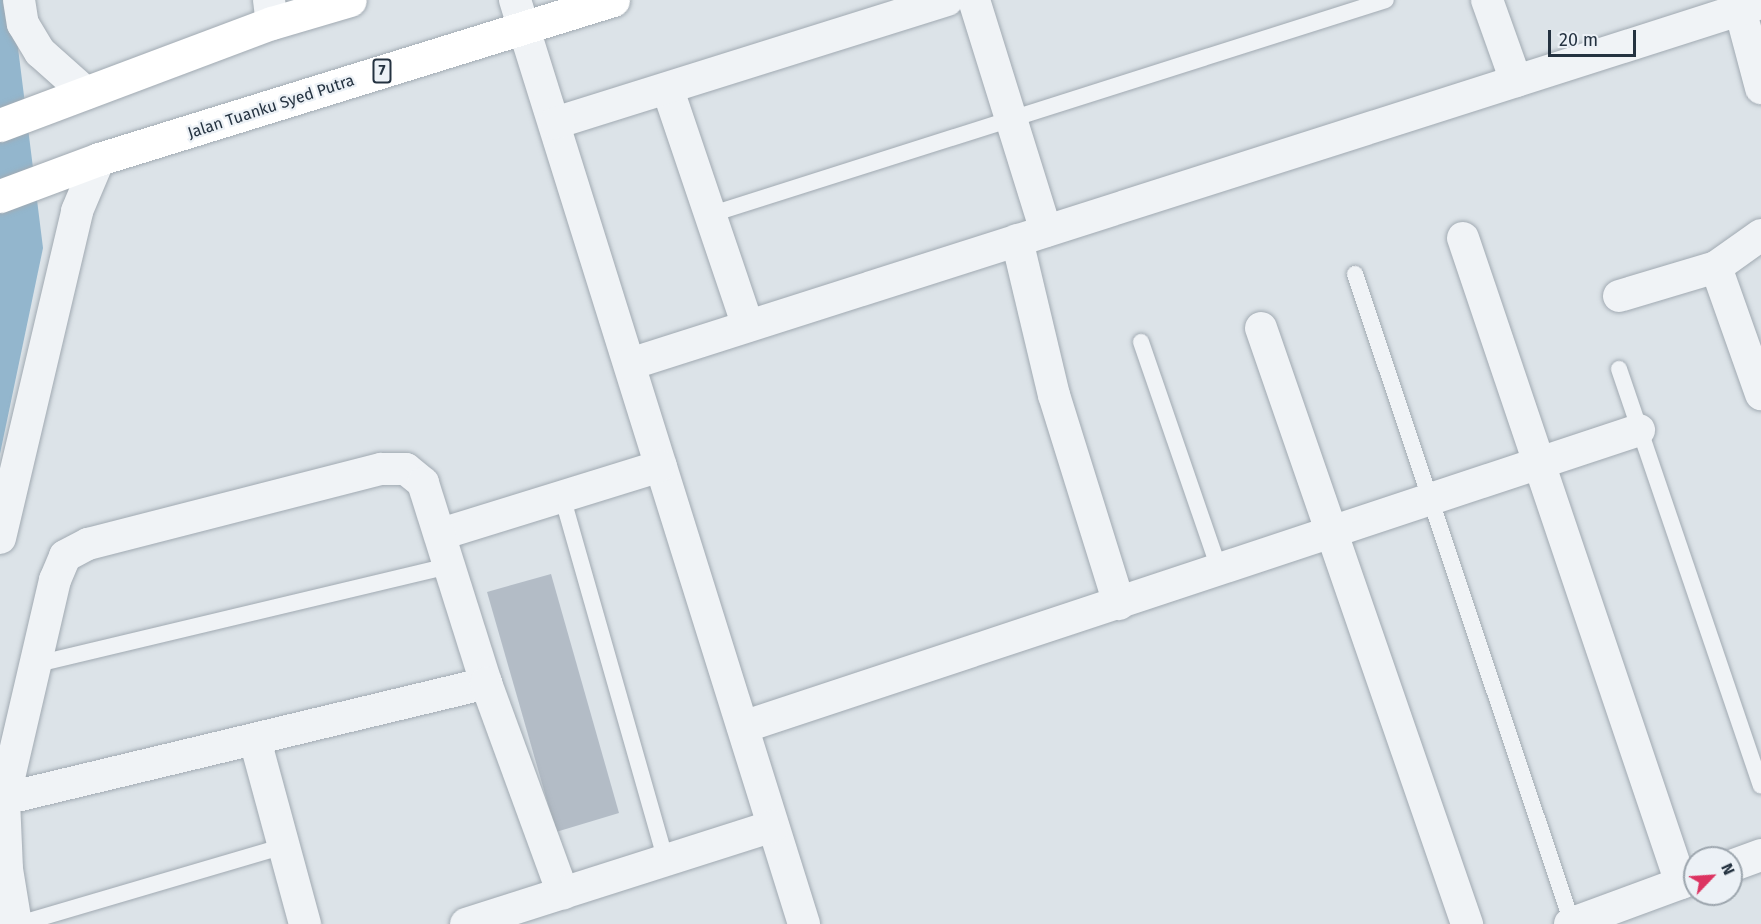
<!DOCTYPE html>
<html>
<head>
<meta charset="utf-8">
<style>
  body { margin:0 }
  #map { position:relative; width:1761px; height:924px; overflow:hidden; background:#dce3e8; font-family:"Fira Sans",sans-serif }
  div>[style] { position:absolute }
  .water>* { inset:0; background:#93b6cd }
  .building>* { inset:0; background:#b3bcc6 }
  .roads { filter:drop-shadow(0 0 2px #a1aab2) drop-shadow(0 0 2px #a1aab2) }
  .service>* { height:16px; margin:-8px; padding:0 8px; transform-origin:8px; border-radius:8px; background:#f0f3f6 }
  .minor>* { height:32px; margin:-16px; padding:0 16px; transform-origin:16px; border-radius:16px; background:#f0f3f6 }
  .primary>* { height:33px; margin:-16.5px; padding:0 16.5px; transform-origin:16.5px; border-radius:16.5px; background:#fff }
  span { translate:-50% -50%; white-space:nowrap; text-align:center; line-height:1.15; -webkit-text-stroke:4.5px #ecf1f6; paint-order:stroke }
  .shield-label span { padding:2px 4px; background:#ecf1f6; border:2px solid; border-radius:4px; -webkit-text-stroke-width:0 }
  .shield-label { font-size:15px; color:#243240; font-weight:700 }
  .street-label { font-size:16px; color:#243240 }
  .north { position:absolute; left:1683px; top:846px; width:60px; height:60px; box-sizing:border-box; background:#ecf1f6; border:2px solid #9ca5ad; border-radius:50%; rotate:65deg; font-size:16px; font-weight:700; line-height:24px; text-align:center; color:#243240 }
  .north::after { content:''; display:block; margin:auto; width:21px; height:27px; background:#dc3361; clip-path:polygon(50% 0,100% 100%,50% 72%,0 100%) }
  .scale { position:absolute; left:1548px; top:30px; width:88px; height:27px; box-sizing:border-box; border:3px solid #243240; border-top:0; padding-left:8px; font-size:18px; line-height:21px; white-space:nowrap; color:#243240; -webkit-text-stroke:4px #ecf1f6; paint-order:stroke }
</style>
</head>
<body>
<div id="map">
  <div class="water">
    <i style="clip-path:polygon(0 0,12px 0,43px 248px,0 454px)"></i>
  </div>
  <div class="building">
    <i style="clip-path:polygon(551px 574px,619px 813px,556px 832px,487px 592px)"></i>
  </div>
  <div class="roads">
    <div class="service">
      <i style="left:709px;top:215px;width:710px;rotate:-17.62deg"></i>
      <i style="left:1355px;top:274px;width:684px;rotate:71.51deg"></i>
      <i style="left:1141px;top:342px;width:242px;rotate:71deg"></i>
      <i style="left:1619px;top:369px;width:440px;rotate:71.2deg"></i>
      <i style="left:562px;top:496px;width:379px;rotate:74.1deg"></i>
      <i style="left:37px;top:664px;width:423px;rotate:-13.4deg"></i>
      <i style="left:19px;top:924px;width:276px;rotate:-16.4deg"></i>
    </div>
    <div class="minor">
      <i style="left:19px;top:0;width:24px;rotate:81deg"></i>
      <i style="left:23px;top:24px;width:33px;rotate:59deg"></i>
      <i style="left:40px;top:52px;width:62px;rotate:41.7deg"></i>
      <i style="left:269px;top:0;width:23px;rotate:83deg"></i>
      <i style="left:515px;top:0;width:968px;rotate:72.63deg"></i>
      <i style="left:974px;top:0;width:242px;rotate:72.7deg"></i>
      <i style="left:1487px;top:0;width:86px;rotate:70.3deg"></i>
      <i style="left:1740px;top:9px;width:82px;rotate:75.1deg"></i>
      <i style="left:668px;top:90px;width:249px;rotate:71.3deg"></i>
      <i style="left:555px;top:123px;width:411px;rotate:-17.4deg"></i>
      <i style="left:1761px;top:235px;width:55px;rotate:144.6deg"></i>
      <i style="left:1716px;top:267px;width:135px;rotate:70.5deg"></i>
      <i style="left:1463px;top:238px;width:681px;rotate:71.33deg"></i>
      <i style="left:1017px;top:240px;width:159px;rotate:76.6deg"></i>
      <i style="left:1054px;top:395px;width:219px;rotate:72.7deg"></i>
      <i style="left:1619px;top:296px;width:101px;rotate:-16.6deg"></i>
      <i style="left:1261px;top:328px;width:631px;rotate:70.93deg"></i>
      <i style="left:630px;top:364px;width:1187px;rotate:-17.7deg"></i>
      <i style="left:441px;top:534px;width:230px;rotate:-17.2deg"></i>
      <i style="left:0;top:538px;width:336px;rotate:-76.7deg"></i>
      <i style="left:77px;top:211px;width:56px;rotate:-67.1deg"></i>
      <i style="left:743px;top:727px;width:944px;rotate:-18.34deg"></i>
      <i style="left:255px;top:740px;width:191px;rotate:74.8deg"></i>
      <i style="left:4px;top:799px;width:496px;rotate:-13.5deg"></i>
      <i style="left:1731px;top:866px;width:32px;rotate:-20deg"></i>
      <i style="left:16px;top:924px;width:56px;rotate:-99.3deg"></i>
      <i style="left:7px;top:869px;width:70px;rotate:-92.5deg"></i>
      <i style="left:4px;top:799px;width:225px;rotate:-76.9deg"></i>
      <i style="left:55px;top:580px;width:26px;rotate:-67deg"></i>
      <i style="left:65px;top:556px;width:26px;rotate:-28deg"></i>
      <i style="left:88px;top:544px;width:302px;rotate:-14.4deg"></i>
      <i style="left:381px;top:469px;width:25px"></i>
      <i style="left:406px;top:469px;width:22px;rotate:39deg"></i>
      <i style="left:423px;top:483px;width:210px;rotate:72.5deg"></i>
      <i style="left:486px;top:683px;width:224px;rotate:69.9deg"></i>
      <i style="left:466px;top:924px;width:322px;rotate:-17.7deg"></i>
      <i style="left:1570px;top:924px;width:133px;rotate:-20.2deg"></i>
    </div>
    <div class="primary">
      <i style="left:0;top:125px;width:290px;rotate:-20.6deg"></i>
      <i style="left:272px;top:23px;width:81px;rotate:-16.4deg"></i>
      <i style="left:0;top:196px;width:106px;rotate:-20.5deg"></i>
      <i style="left:99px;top:159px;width:538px;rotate:-17.19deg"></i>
    </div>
  </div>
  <div class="shield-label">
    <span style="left:382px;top:71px">7</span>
  </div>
  <div class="street-label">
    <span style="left:271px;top:107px;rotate:-18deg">Jalan Tuanku Syed Putra</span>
  </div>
  <div class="north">N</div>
  <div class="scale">20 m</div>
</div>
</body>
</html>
